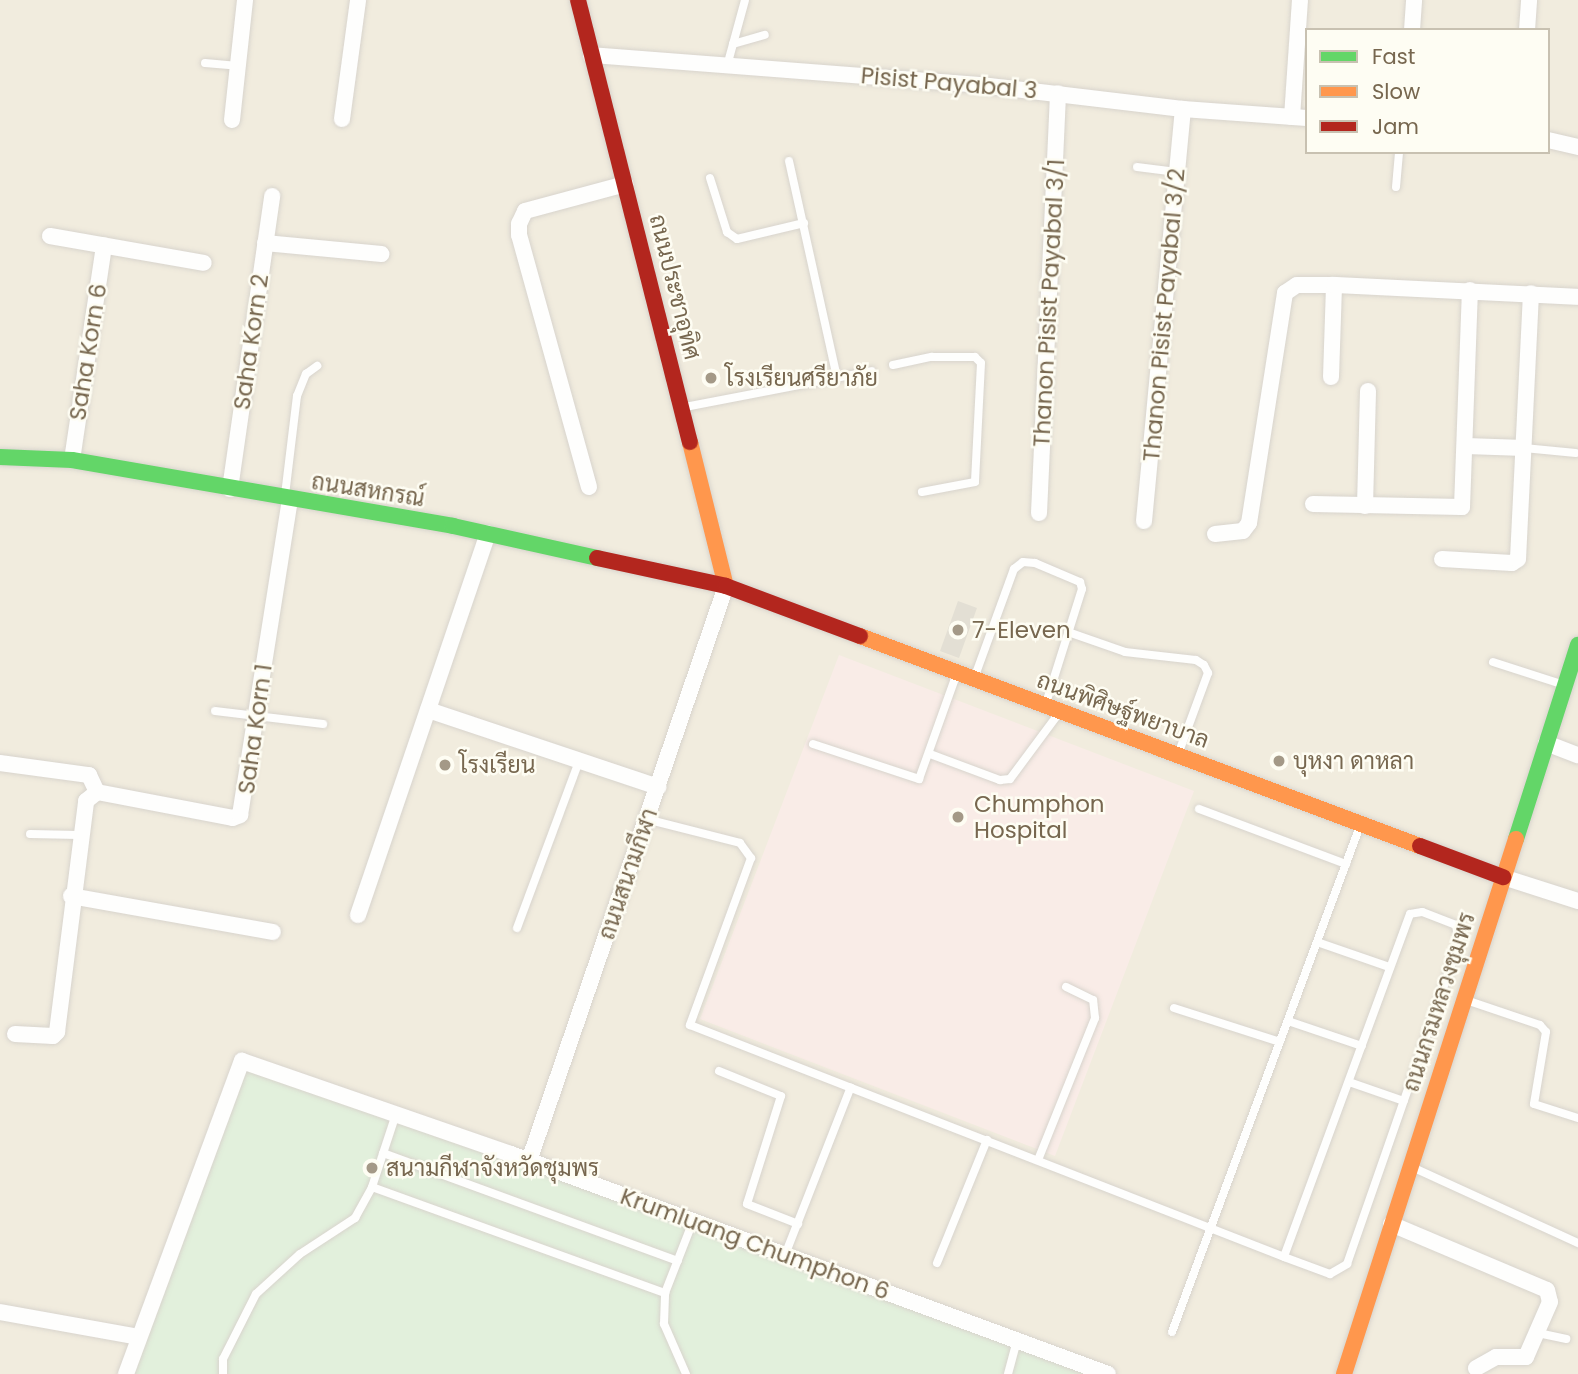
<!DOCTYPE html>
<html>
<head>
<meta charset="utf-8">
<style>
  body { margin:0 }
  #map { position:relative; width:1578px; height:1374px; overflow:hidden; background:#f8f7f0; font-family:Poppins,Sarabun,sans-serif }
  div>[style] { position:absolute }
  .residential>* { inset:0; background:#f1ecde }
  .medical>* { inset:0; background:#f9ece7 }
  .green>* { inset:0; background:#e2f0dc }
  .building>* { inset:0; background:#e3dfd4 }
  .roads { filter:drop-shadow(0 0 2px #d8d4cd) drop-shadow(0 0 2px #d8d4cd) }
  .lane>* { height:8px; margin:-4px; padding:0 4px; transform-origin:4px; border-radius:4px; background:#fefefd }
  .street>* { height:16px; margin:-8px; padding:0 8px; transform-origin:8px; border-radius:8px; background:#fefefd }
  .fast>* { height:16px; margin:-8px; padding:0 8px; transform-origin:8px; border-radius:8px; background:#63d668 }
  .slow>* { height:16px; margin:-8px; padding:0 8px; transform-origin:8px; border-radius:8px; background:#ff974d }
  .jam>* { height:16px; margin:-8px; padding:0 8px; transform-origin:8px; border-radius:8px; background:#b3261e }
  .dots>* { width:19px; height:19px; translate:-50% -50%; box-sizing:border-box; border:4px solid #fefdf3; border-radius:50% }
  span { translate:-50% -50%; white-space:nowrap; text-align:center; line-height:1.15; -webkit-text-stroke:5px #fefdf3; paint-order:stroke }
  .street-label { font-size:23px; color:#77674f }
  .poi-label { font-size:23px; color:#77674f }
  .left { translate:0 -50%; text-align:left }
  .legend { position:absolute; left:1305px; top:28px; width:245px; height:126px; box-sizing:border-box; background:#fefdf3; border:2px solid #c8c1b1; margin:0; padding:9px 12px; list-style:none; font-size:21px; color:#77674f }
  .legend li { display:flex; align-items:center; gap:14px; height:35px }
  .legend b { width:35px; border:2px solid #c8c1b1 }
</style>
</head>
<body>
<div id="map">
  <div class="residential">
    <i style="clip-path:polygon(evenodd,0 0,1578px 0,1578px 1374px,0 1374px,0 0,1307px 30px,1548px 30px,1548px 152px,1307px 152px,1307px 30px)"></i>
  </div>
  <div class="medical">
    <i style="clip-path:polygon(839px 655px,1194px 791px,1055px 1156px,700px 1019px)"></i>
  </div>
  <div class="green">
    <i style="clip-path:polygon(242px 1061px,1108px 1374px,129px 1374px)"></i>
  </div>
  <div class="building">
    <i style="clip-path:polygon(958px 601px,977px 608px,959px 658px,940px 651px)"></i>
  </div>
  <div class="roads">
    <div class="lane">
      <i style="left:733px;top:44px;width:33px;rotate:-16deg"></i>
      <i style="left:205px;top:63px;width:33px;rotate:5deg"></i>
      <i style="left:727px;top:66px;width:68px;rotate:-74.7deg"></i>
      <i style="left:789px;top:161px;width:222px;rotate:77.5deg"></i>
      <i style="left:1137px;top:167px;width:40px;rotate:7.1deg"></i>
      <i style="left:710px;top:178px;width:57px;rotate:72.5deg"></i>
      <i style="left:727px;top:232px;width:12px;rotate:35deg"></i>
      <i style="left:737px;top:239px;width:69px;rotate:-13.4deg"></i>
      <i style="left:1396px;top:187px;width:35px;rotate:-85deg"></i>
      <i style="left:893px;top:365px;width:40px;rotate:-12deg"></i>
      <i style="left:932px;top:357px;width:43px"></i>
      <i style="left:975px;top:357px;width:8px;rotate:45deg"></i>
      <i style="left:981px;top:363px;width:119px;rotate:92.9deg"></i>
      <i style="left:975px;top:482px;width:54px;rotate:169.3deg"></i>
      <i style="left:685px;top:407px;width:190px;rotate:-10.9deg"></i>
      <i style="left:1524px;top:448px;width:52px;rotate:5.5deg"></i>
      <i style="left:285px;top:495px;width:100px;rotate:-83.1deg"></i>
      <i style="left:297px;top:396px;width:24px;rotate:-68deg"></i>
      <i style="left:306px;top:374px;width:14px;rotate:-36deg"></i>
      <i style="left:1068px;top:632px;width:60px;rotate:19.3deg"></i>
      <i style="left:1125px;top:652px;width:71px;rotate:6.4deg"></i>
      <i style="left:1196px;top:660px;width:9px;rotate:32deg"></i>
      <i style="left:1204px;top:665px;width:9px;rotate:63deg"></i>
      <i style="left:1208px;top:673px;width:84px;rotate:110.2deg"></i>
      <i style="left:1493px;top:662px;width:75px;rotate:17.9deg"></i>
      <i style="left:975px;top:676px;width:114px;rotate:-70deg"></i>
      <i style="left:1014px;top:569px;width:11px;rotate:-38deg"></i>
      <i style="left:1023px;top:562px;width:12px;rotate:5deg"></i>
      <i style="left:1035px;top:563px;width:49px;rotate:22.9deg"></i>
      <i style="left:1080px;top:582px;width:7px;rotate:74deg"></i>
      <i style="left:1082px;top:589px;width:120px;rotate:107.5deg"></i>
      <i style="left:215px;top:711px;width:109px;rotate:6.9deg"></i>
      <i style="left:813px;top:744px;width:112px;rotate:18.3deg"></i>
      <i style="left:919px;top:779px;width:113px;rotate:-70.3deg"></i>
      <i style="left:930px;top:754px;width:75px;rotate:20.4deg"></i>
      <i style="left:1000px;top:780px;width:10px;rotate:-6deg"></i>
      <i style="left:1010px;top:779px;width:82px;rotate:-53.4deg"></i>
      <i style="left:1199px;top:809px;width:157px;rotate:20.5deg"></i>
      <i style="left:646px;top:819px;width:97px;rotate:14.3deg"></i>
      <i style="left:740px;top:843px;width:19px;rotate:54deg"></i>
      <i style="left:751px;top:858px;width:178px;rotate:110.1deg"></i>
      <i style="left:690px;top:1025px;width:638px;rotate:21.33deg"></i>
      <i style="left:1284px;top:1257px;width:49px;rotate:20.3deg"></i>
      <i style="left:1330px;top:1274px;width:20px;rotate:-30deg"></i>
      <i style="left:1347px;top:1264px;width:341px;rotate:-70.8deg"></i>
      <i style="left:1459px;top:942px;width:17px;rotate:-100deg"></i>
      <i style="left:1456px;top:925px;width:36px;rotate:-159deg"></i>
      <i style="left:1422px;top:912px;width:12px;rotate:171deg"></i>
      <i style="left:1410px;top:914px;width:365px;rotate:110.2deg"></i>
      <i style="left:30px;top:834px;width:49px;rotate:1.2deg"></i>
      <i style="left:517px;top:928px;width:178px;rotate:-69.6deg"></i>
      <i style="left:1317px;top:942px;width:76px;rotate:19.1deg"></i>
      <i style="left:1466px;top:1000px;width:78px;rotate:18.7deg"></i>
      <i style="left:1540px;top:1025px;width:9px;rotate:49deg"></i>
      <i style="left:1546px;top:1032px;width:73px;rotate:99.5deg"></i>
      <i style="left:1534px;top:1104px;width:46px;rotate:17.7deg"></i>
      <i style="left:1174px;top:1008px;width:111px;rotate:17.8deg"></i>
      <i style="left:1288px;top:1021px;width:78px;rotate:18.7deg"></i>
      <i style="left:719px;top:1071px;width:67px;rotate:22deg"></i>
      <i style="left:781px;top:1096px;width:113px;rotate:107.5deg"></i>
      <i style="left:747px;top:1204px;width:55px;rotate:21.4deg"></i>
      <i style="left:1349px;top:1082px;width:58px;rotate:19.1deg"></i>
      <i style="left:383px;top:1153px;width:314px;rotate:20.1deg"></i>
      <i style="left:1038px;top:1160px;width:153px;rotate:-68.1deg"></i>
      <i style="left:1095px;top:1018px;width:18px;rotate:-96deg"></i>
      <i style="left:1093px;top:1000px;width:30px;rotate:-154deg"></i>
      <i style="left:1412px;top:1167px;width:183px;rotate:24.6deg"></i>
      <i style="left:372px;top:1187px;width:312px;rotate:19.9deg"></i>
      <i style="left:785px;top:1255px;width:180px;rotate:-68.6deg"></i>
      <i style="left:937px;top:1263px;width:133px;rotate:-67.9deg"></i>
      <i style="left:1172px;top:1332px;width:540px;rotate:-69.62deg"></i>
      <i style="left:1538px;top:1333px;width:29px;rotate:12deg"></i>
      <i style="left:223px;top:1374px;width:15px;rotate:-90deg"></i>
      <i style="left:223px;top:1359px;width:73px;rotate:-63.1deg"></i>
      <i style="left:256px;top:1294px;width:59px;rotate:-42.3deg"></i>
      <i style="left:300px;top:1254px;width:66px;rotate:-33.2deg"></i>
      <i style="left:355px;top:1218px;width:35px;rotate:-61deg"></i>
      <i style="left:372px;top:1187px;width:77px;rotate:-71.8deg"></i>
      <i style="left:686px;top:1374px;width:55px;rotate:-113.7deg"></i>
      <i style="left:664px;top:1324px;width:31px;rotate:-88deg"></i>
      <i style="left:665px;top:1293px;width:77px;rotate:-68.7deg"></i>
      <i style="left:1008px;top:1374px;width:35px;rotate:-75deg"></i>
    </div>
    <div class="street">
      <i style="left:1412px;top:30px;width:30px;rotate:-86deg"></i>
      <i style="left:1527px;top:30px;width:30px;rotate:-86deg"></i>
      <i style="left:591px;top:55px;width:391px;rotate:4.4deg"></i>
      <i style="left:981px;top:85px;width:203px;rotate:6.8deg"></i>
      <i style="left:1183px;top:109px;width:124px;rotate:4.2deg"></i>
      <i style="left:1292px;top:117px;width:117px;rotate:-86.1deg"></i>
      <i style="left:342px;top:119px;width:120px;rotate:-82.3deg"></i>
      <i style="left:232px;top:120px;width:121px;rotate:-83.8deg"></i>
      <i style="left:1548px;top:140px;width:31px;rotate:13deg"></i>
      <i style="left:50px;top:236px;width:156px;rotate:9.9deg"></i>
      <i style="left:265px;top:243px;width:117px;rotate:5.4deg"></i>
      <i style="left:1331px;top:377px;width:92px;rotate:-88.1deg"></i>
      <i style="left:1466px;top:446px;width:58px;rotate:2deg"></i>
      <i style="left:72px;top:460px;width:217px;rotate:-81.5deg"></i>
      <i style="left:589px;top:487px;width:262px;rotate:-105.5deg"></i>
      <i style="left:519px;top:235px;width:11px;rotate:-90deg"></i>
      <i style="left:519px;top:224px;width:14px;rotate:-65deg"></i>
      <i style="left:525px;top:211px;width:104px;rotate:-15.1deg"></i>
      <i style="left:230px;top:489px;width:296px;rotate:-81.8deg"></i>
      <i style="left:1313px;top:504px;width:149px;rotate:1.2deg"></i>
      <i style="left:1462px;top:507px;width:217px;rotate:-87.9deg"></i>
      <i style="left:1365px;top:506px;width:115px;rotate:-88.5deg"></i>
      <i style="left:1039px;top:513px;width:420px;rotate:-87.4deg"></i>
      <i style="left:1144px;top:521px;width:414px;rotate:-84.6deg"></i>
      <i style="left:1215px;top:534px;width:28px;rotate:-6deg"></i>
      <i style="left:1243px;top:531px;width:10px;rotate:-53deg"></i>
      <i style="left:1249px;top:523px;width:233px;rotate:-81.1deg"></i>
      <i style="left:1285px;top:293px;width:14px;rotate:-34deg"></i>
      <i style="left:1297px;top:285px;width:37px"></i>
      <i style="left:1334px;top:285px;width:244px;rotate:2.8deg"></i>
      <i style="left:1442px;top:559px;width:70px;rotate:3.3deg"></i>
      <i style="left:1512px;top:563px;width:7px;rotate:-34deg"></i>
      <i style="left:1518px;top:559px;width:266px;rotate:-87.2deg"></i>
      <i style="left:428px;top:710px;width:243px;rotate:18.5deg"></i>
      <i style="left:1546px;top:743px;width:34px;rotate:21deg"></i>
      <i style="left:0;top:763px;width:90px;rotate:7.7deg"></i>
      <i style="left:89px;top:775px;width:19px;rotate:65deg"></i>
      <i style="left:1503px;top:877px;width:79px;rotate:17.7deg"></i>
      <i style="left:71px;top:896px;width:205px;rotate:10.1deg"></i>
      <i style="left:358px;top:915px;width:403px;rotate:-71.2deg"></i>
      <i style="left:15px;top:1034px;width:38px;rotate:3deg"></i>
      <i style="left:53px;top:1036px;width:6px;rotate:-45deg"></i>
      <i style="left:57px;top:1032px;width:233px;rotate:-82.8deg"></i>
      <i style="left:86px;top:801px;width:14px;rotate:-39deg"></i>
      <i style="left:97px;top:792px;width:138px;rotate:10.8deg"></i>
      <i style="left:233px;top:818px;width:8px;rotate:-23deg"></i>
      <i style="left:240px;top:815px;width:318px;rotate:-81deg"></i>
      <i style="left:529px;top:1161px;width:608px;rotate:-71.09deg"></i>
      <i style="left:1391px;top:1224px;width:169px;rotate:22.9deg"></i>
      <i style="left:1547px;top:1290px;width:12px;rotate:76deg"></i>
      <i style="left:1550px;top:1302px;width:60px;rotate:113.6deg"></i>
      <i style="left:1526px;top:1357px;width:30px;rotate:180deg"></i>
      <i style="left:1496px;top:1357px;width:23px;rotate:151deg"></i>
      <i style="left:0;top:1312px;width:141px;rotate:10.2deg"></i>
      <i style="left:126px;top:1374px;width:334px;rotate:-69.7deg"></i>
      <i style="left:242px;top:1061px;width:285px;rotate:19.1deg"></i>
      <i style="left:511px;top:1154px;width:636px;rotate:20.23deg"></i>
    </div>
    <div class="fast">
      <i style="left:0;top:457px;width:72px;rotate:2.4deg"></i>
      <i style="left:72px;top:460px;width:387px;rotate:9.8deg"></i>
      <i style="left:453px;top:526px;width:148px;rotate:12.5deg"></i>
      <i style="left:1516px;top:839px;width:204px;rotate:-72.3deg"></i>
    </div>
    <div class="slow">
      <i style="left:690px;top:442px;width:148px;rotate:76deg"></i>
      <i style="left:860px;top:636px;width:598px;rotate:20.56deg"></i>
      <i style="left:1344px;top:1374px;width:562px;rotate:-72.18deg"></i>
    </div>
    <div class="jam">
      <i style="left:578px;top:0;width:456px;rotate:75.8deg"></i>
      <i style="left:597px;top:558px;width:132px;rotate:12.2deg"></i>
      <i style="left:726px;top:586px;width:143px;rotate:20.5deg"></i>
      <i style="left:1420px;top:846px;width:89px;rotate:20.5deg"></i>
    </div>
  </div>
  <div class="dots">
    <i style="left:711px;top:378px;background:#a49987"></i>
    <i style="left:958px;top:630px;background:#a49987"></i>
    <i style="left:1279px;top:761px;background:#a49987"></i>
    <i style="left:445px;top:765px;background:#a49987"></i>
    <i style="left:958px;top:817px;background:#a49987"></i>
    <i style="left:372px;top:1168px;background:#a49987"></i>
  </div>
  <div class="street-label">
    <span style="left:949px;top:83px;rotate:5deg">Pisist Payabal 3</span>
    <span style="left:675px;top:287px;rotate:76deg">ถนนประชาอุทิศ</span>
    <span style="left:1049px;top:303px;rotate:-87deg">Thanon Pisist Payabal 3/1</span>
    <span style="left:1164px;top:315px;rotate:-85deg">Thanon Pisist Payabal 3/2</span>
    <span style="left:251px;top:342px;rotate:-82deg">Saha Korn 2</span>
    <span style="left:88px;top:352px;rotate:-81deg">Saha Korn 6</span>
    <span style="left:368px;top:490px;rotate:9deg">ถนนสหกรณ์</span>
    <span style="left:1123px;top:710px;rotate:20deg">ถนนพิศิษฐ์พยาบาล</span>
    <span style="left:255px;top:729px;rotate:-82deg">Saha Korn 1</span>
    <span style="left:628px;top:874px;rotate:-71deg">ถนนสนามกีฬา</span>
    <span style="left:1439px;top:1002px;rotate:-72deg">ถนนกรมหลวงชุมพร</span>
    <span style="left:755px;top:1244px;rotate:20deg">Krumluang Chumphon 6</span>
  </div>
  <div class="poi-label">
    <span class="left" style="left:725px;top:378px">โรงเรียนศรียาภัย</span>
    <span class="left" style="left:972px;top:630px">7-Eleven</span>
    <span class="left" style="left:1293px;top:761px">บุหงา ดาหลา</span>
    <span class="left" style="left:459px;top:765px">โรงเรียน</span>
    <span class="left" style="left:974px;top:817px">Chumphon<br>Hospital</span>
    <span class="left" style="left:386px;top:1168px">สนามกีฬาจังหวัดชุมพร</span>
  </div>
  <ul class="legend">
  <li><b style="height:9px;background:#63d668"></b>Fast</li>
  <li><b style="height:9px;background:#ff974d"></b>Slow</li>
  <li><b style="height:9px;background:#b3261e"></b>Jam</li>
  </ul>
</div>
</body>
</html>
